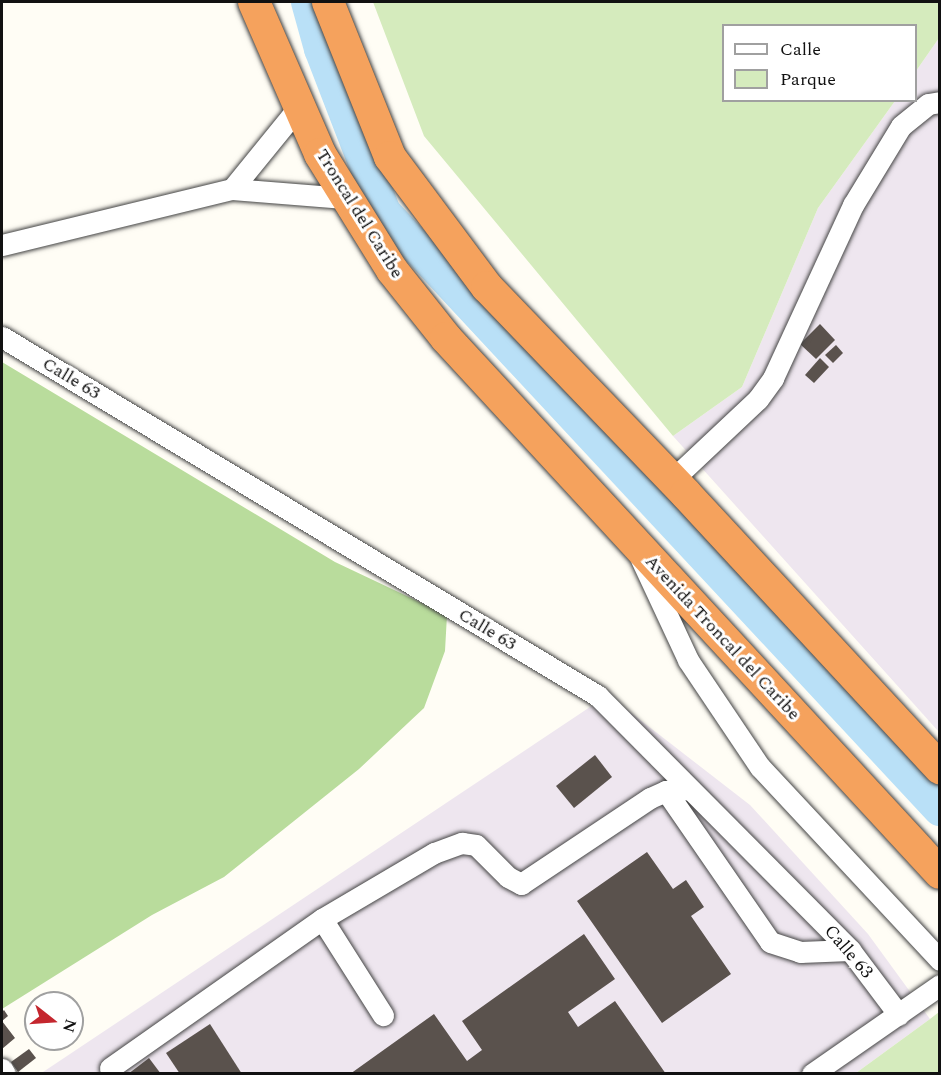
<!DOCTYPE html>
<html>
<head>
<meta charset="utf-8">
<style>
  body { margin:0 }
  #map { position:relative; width:941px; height:1075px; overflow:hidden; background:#fffdf5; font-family:Spectral,serif }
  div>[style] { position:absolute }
  .industrial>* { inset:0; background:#eee6ef }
  .green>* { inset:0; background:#d5ebbd }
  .forest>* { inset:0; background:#b9dc9c }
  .river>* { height:34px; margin:-17px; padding:0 17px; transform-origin:17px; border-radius:17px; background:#b9e0f7 }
  .building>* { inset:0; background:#5a524d }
  .roads { filter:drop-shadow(0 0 2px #444) drop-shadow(0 0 2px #444) }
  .minor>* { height:21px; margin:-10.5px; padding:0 10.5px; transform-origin:10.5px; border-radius:10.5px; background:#fff }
  .highway>* { height:32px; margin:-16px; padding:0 16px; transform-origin:16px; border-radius:16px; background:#f5a25d }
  span { translate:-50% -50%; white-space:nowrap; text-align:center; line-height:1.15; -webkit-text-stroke:6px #fff; paint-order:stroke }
  .street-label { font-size:18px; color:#111 }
  .frame { position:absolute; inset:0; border:3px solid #111; pointer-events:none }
  .legend { position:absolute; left:722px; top:24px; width:195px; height:78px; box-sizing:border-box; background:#fff; border:2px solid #a0a0a0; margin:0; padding:8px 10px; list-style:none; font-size:18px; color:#111 }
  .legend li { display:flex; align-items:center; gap:12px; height:30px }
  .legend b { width:30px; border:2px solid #a0a0a0 }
  .north { position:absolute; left:24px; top:991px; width:60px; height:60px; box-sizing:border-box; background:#fff; border:2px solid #a0a0a0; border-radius:50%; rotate:107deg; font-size:16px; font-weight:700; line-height:24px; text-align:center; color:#111 }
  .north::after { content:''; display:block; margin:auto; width:21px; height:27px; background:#c4262e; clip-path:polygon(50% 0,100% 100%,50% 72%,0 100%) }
</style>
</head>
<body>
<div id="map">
  <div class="industrial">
    <i style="clip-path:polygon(939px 38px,939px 732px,673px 436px,742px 387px,818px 208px,895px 101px,916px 100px,916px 71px)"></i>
    <i style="clip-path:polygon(608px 695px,750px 805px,868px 934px,930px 1019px,856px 1073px,40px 1074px)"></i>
  </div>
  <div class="green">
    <i style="clip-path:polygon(373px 2px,939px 2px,939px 38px,916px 71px,916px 26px,724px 26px,724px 100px,895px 101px,818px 208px,742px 387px,673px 436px,424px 136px)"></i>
    <i style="clip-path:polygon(939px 1012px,939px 1073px,856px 1073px,930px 1019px)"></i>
  </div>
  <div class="forest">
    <i style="clip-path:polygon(2px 362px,335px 562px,447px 615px,445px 651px,424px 708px,359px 769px,224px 877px,152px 915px,2px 1009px)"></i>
  </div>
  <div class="river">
    <i style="left:308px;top:2px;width:49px;rotate:74.5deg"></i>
    <i style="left:321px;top:49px;width:175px;rotate:68.9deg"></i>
    <i style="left:384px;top:212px;width:816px;rotate:47.04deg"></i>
  </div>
  <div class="building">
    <i style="clip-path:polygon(820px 324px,835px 340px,816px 359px,800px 344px)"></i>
    <i style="clip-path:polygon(836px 345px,843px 353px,833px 363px,825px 355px)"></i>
    <i style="clip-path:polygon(820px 358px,829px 367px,814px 383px,805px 375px)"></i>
    <i style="clip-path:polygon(595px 755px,612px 777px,574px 808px,556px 786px)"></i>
    <i style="clip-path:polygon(647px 852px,673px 889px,686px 880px,704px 907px,691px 916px,731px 974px,662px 1023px,577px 901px)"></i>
    <i style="clip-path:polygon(584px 934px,615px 979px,568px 1012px,578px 1027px,615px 1001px,666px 1074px,350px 1074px,434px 1014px,467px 1061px,482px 1050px,462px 1021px)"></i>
    <i style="clip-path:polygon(4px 1010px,8px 1016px,2px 1021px,15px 1038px,2px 1049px,2px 1012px)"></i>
    <i style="clip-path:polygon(210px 1024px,242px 1074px,180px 1074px,166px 1053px)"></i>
    <i style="clip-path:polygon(29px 1049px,36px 1058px,18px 1072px,11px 1062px)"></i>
    <i style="clip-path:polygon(149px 1058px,161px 1074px,128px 1074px)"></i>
  </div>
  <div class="roads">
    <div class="minor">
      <i style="left:232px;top:189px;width:103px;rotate:-50.9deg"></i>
      <i style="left:2px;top:245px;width:237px;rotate:-13.7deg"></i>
      <i style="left:232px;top:189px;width:113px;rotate:4.6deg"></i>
      <i style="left:2px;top:337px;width:696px;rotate:31.06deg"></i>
      <i style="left:598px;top:696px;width:358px;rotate:45.2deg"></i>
      <i style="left:850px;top:950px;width:81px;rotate:53deg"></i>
      <i style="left:672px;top:480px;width:118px;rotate:-43.3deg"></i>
      <i style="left:758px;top:399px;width:26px;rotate:-54deg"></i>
      <i style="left:773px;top:378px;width:191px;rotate:-65.2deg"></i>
      <i style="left:853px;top:205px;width:92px;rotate:-58.7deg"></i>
      <i style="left:901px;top:126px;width:35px;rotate:-39deg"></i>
      <i style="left:928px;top:104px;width:12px;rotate:-9deg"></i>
      <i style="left:641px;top:559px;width:111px;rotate:65deg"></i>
      <i style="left:688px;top:660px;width:129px;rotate:56.1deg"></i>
      <i style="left:760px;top:767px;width:264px;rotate:47deg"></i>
      <i style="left:666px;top:791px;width:183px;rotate:55.4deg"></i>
      <i style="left:770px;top:942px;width:32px;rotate:18deg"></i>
      <i style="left:800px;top:952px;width:50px;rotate:-2.3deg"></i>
      <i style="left:322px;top:919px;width:114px;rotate:57.6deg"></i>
      <i style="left:110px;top:1068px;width:259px;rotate:-35.1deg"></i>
      <i style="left:322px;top:919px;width:130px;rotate:-30.5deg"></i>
      <i style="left:434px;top:853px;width:30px;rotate:-20deg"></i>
      <i style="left:462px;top:843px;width:14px;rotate:8deg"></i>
      <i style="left:476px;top:845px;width:45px;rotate:45deg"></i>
      <i style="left:508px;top:877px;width:15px;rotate:28deg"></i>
      <i style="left:521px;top:884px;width:155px;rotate:-33.7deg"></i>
      <i style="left:650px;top:798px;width:17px;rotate:-24deg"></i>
      <i style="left:666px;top:791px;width:23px;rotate:-5deg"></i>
      <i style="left:2px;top:1069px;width:6px;rotate:59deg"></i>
      <i style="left:812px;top:1074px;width:156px;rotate:-34.8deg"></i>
    </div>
    <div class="highway">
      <i style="left:254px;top:2px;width:166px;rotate:66.5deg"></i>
      <i style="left:320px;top:154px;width:137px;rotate:58.2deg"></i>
      <i style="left:392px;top:270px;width:87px;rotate:51.5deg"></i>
      <i style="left:446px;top:338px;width:728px;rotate:47.28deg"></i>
      <i style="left:328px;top:2px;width:167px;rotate:68.2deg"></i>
      <i style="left:390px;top:157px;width:162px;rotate:53.3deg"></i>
      <i style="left:487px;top:287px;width:287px;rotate:46.1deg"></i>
      <i style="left:686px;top:494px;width:374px;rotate:47.2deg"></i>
    </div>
  </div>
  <div class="street-label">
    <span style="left:359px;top:214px;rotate:58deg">Troncal del Caribe</span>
    <span style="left:71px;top:379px;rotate:31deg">Calle 63</span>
    <span style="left:487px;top:630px;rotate:31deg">Calle 63</span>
    <span style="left:722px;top:638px;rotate:47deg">Avenida Troncal del Caribe</span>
    <span style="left:848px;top:952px;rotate:49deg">Calle 63</span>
  </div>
  <div class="frame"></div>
  <ul class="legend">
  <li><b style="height:8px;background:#fff"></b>Calle</li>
  <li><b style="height:16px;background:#d5ebbd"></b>Parque</li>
  </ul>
  <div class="north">N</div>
</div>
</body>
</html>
